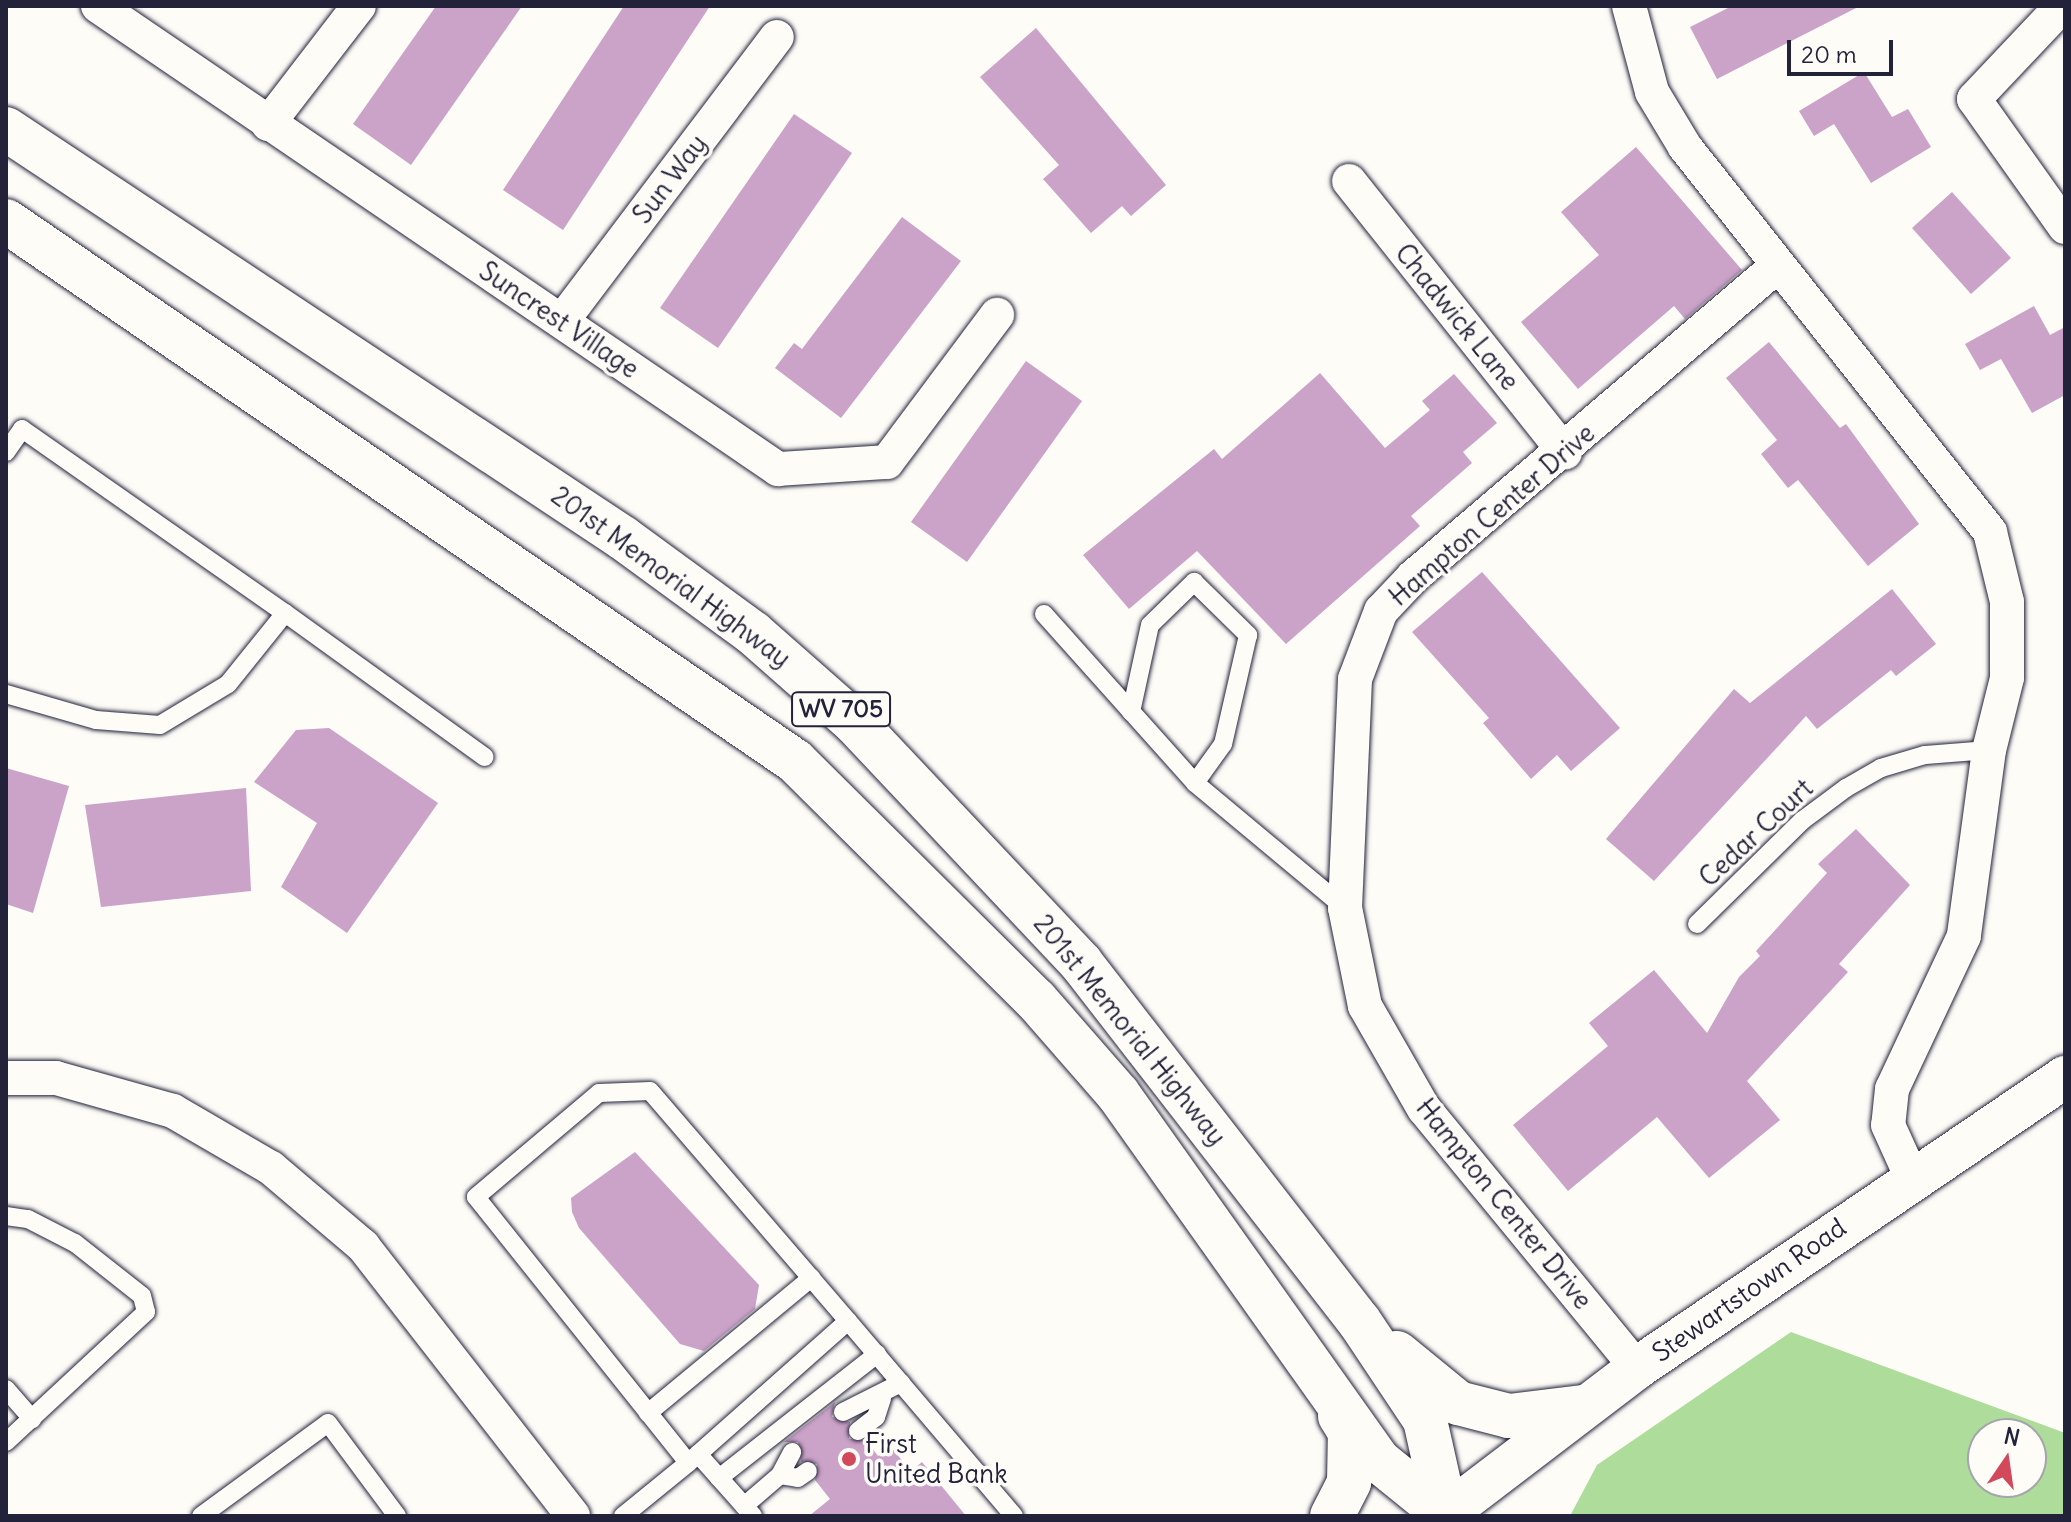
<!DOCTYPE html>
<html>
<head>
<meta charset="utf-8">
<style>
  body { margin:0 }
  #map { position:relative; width:2071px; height:1522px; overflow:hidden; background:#fdfcf7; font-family:Delius,sans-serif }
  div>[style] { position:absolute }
  .green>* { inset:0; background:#aedc9b }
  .building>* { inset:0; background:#cba2c8 }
  .roads { filter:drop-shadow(0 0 2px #22223b) drop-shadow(0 0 2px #22223b) }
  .service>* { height:18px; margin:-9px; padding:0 9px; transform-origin:9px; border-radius:9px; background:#fdfcf7 }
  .minor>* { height:34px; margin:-17px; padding:0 17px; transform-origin:17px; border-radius:17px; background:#fdfcf7 }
  .tertiary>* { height:42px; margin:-21px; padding:0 21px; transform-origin:21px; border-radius:21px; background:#fdfcf7 }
  .primary>* { height:44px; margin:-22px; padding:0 22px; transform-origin:22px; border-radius:22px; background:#fdfcf7 }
  .dots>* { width:22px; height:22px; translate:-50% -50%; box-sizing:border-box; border:4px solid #fdfcf7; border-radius:50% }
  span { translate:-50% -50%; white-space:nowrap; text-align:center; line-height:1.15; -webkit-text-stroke:7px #fdfcf7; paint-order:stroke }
  .shield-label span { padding:2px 6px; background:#fdfcf7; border:2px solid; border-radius:6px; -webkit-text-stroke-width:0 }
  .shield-label { font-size:24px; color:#22223b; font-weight:700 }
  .street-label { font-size:26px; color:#22223b }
  .poi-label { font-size:26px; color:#22223b }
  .left { translate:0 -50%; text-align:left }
  .frame { position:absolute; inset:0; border:8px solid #22223b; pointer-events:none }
  .north { position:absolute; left:1967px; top:1418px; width:80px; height:80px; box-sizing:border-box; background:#fdfcf7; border:2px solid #a5a5ac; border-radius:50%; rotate:13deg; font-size:22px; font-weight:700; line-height:32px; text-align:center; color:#22223b }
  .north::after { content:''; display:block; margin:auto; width:28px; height:36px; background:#d1495b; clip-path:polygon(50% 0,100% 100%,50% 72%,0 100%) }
  .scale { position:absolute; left:1787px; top:40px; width:106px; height:36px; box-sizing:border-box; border:4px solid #22223b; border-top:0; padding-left:10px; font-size:24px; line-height:28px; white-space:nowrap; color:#22223b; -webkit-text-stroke:6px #fdfcf7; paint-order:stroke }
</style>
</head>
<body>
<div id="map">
  <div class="green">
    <i style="clip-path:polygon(evenodd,1791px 1332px,2065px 1433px,2065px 1516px,1570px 1516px,1597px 1465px,1791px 1332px,1983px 1434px,2031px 1434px,2031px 1482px,1983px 1482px,1983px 1434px)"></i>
  </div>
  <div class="building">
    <i style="clip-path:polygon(436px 6px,522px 6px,411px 165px,353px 124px)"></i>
    <i style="clip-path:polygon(624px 6px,710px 6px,563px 230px,503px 190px)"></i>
    <i style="clip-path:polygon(1732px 6px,1860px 6px,1717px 79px,1690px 27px)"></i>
    <i style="clip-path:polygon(1036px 28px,1166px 185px,1131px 216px,1122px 206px,1091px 233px,1043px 179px,1059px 165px,980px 77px)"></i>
    <i style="clip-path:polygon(1864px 72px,1892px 117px,1908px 109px,1931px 147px,1871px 183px,1834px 124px,1814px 136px,1799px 111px)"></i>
    <i style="clip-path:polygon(794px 114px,852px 153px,718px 348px,660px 308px)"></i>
    <i style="clip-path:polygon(1636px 147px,1742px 270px,1685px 319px,1674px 306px,1578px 389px,1521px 322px,1599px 255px,1561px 212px)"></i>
    <i style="clip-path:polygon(1952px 192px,2011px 258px,1971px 294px,1912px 228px)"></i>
    <i style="clip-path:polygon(902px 217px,961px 261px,841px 418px,775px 368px,794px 343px,802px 349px)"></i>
    <i style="clip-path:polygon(2034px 306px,2050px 335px,2065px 327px,2065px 395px,2032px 413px,2001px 359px,1980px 370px,1965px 344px)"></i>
    <i style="clip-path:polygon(1769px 342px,1840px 428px,1846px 424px,1919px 524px,1868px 566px,1798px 480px,1788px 488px,1761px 454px,1777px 440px,1726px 378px)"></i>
    <i style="clip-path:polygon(1026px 361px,1082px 401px,967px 562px,911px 522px)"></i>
    <i style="clip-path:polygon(1320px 373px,1385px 448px,1430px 410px,1422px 401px,1454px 374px,1497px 423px,1463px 452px,1472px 463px,1411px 516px,1420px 526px,1286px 644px,1197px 551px,1129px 609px,1083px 555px,1214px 449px,1222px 459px)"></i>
    <i style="clip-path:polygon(1482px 572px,1620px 728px,1571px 771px,1557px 755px,1531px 779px,1483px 723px,1489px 718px,1412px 632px)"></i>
    <i style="clip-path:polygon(1892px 589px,1936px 644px,1896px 676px,1891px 670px,1817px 729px,1806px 716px,1654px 881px,1606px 839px,1734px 689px,1750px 703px)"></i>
    <i style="clip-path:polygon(329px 728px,438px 803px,347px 933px,281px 887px,317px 823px,254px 782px,296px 730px)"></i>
    <i style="clip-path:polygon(6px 768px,69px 786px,33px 913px,6px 904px)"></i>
    <i style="clip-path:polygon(246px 788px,251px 891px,101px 907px,85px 805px)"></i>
    <i style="clip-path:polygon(1856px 829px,1910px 885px,1839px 964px,1848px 972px,1747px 1081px,1780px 1120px,1709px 1178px,1657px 1117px,1568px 1191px,1513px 1125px,1608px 1046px,1589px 1023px,1654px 970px,1707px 1033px,1739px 977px,1760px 956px,1756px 951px,1827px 873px,1818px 864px)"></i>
    <i style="clip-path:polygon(635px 1152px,759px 1285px,755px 1309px,704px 1351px,680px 1344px,579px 1228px,572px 1212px,571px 1198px)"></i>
    <i style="clip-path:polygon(835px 1402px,832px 1417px,850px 1422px,849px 1439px,866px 1440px,878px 1456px,890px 1446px,911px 1471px,922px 1462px,966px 1516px,809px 1516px,830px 1499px,815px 1480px,817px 1464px,801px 1462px,798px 1442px,784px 1442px)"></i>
  </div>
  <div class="roads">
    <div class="service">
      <i style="left:6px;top:452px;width:28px;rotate:-55deg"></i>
      <i style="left:22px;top:429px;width:321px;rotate:35deg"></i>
      <i style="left:1044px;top:614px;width:227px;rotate:48.2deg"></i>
      <i style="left:1195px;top:783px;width:195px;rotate:39.8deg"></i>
      <i style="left:6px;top:694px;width:94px;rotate:16.1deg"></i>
      <i style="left:96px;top:720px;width:64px;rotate:4.5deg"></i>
      <i style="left:160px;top:725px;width:79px;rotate:-31.1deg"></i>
      <i style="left:228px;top:684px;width:91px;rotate:-51.2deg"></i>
      <i style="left:285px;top:613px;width:246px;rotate:35.8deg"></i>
      <i style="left:1131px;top:712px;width:89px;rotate:-77.7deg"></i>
      <i style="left:1150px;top:625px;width:62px;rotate:-44.3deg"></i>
      <i style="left:1194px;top:582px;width:76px;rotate:44.5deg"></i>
      <i style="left:1248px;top:635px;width:112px;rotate:102.9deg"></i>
      <i style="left:1223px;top:744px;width:48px;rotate:125.7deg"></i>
      <i style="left:1697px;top:924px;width:148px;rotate:-44.5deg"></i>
      <i style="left:1803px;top:820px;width:54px;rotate:-36.7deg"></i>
      <i style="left:1846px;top:788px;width:40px;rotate:-29.7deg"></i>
      <i style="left:1881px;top:768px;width:46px;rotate:-16.5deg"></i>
      <i style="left:1925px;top:755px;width:64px;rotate:-4.5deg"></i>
      <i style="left:6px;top:1216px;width:22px;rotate:8deg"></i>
      <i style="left:28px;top:1219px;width:53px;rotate:27.1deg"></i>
      <i style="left:75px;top:1243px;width:85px;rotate:38.3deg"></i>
      <i style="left:142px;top:1296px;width:16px;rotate:76deg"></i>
      <i style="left:146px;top:1312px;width:191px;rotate:137.1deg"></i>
      <i style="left:848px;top:1321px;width:256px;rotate:49.6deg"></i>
      <i style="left:6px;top:1389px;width:40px;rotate:49deg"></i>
      <i style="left:843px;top:1412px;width:65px;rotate:-26.6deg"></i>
      <i style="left:648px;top:1413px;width:212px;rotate:-39.6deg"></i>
      <i style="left:858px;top:1431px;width:23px;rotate:-38deg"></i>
      <i style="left:876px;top:1417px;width:20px;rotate:-72deg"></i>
      <i style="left:698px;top:1454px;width:83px;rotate:48.4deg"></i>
      <i style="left:780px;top:1475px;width:18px;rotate:9deg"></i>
      <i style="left:798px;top:1478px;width:12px;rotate:-35deg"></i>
      <i style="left:719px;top:1478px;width:201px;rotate:-38.1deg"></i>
      <i style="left:744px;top:1506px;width:48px;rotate:-40.7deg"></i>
      <i style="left:780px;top:1475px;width:26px;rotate:-62deg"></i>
      <i style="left:201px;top:1516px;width:157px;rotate:-36.2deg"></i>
      <i style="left:328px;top:1423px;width:116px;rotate:53.4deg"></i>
      <i style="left:623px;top:1516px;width:84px;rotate:-39.2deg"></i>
      <i style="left:688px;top:1463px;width:214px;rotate:-41.6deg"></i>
      <i style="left:848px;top:1321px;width:303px;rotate:-130.7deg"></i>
      <i style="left:650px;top:1091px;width:51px;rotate:177.8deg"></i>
      <i style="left:599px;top:1093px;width:161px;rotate:139.8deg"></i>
      <i style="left:476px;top:1197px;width:340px;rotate:51.4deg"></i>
    </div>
    <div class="minor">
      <i style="left:98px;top:6px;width:823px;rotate:34.25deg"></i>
      <i style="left:778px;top:469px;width:109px;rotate:-3.7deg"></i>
      <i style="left:887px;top:462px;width:184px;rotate:-53.2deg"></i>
      <i style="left:1629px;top:6px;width:89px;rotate:75deg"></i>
      <i style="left:1652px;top:92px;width:64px;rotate:59deg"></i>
      <i style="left:1685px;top:147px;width:491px;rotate:51.6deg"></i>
      <i style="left:1990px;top:532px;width:72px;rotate:76.3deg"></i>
      <i style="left:2007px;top:602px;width:76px;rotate:90deg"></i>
      <i style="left:2007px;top:678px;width:74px;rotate:104deg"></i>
      <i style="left:1989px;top:750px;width:188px;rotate:97.7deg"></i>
      <i style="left:1964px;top:936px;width:169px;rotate:115.2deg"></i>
      <i style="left:1892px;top:1089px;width:36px;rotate:96deg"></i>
      <i style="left:1888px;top:1125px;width:56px;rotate:65.7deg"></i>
      <i style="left:2062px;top:6px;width:128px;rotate:133.4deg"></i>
      <i style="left:1974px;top:99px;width:157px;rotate:54.6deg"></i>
      <i style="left:268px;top:124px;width:149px;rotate:-52.4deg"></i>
      <i style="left:1349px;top:181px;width:347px;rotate:51.5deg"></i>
      <i style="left:562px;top:321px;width:356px;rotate:-52.9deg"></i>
      <i style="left:6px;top:1078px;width:50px"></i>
      <i style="left:56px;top:1078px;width:122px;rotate:15.8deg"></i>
      <i style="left:173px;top:1111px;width:113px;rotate:30.2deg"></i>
      <i style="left:271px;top:1168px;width:121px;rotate:40.3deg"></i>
      <i style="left:363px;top:1246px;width:342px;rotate:52.1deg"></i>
      <i style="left:1637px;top:1368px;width:335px;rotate:-129.4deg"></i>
      <i style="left:1424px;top:1109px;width:119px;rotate:-119.8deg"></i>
      <i style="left:1365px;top:1006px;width:100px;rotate:-101.5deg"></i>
      <i style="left:1345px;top:908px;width:229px;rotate:-87.5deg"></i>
      <i style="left:1355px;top:679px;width:73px;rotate:-69.1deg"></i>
      <i style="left:1381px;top:611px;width:47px;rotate:-46.7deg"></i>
      <i style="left:1413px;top:577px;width:479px;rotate:-40.5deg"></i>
    </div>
    <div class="tertiary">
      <i style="left:1443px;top:1516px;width:244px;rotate:-37.3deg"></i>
      <i style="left:1637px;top:1368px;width:518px;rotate:-34.21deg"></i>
    </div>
    <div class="primary">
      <i style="left:6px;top:129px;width:740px;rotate:33.54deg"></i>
      <i style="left:623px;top:538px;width:161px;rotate:36.2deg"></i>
      <i style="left:753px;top:633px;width:135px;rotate:41.4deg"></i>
      <i style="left:854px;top:722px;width:331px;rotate:46.7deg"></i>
      <i style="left:1081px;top:963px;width:453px;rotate:52.2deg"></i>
      <i style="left:1359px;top:1321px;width:119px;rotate:56.3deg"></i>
      <i style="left:1425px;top:1420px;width:96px;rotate:77.4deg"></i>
      <i style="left:6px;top:221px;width:956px;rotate:34.39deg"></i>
      <i style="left:795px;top:761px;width:339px;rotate:44.8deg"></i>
      <i style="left:1036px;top:1000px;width:125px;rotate:48.9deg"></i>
      <i style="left:1118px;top:1094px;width:450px;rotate:54.6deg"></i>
      <i style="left:1379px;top:1461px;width:87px;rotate:39deg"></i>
      <i style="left:1397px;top:1353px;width:79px;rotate:39.3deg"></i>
      <i style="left:1458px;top:1403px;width:53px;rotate:14.3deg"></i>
      <i style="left:1509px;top:1416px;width:74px;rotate:-7deg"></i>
      <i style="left:1332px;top:1516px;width:38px;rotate:-63deg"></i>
      <i style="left:1349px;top:1482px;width:50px;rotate:-88.9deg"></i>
      <i style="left:1350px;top:1432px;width:19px;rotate:-122deg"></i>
    </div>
  </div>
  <div class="dots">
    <i style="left:849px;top:1459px;background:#d1495b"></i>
  </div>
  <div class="shield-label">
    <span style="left:841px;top:709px">WV 705</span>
  </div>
  <div class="street-label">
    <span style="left:670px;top:179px;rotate:-53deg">Sun Way</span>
    <span style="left:1457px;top:317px;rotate:51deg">Chadwick Lane</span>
    <span style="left:559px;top:320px;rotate:34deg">Suncrest Village</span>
    <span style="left:1492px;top:515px;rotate:-41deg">Hampton Center Drive</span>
    <span style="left:671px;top:577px;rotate:36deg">201st Memorial Highway</span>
    <span style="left:1756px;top:833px;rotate:-43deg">Cedar Court</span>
    <span style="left:1130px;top:1030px;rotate:51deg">201st Memorial Highway</span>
    <span style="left:1504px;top:1204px;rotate:51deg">Hampton Center Drive</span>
    <span style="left:1749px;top:1290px;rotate:-35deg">Stewartstown Road</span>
  </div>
  <div class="poi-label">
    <span class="left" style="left:865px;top:1459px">First<br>United Bank</span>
  </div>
  <div class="frame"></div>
  <div class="north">N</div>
  <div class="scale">20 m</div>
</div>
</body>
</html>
